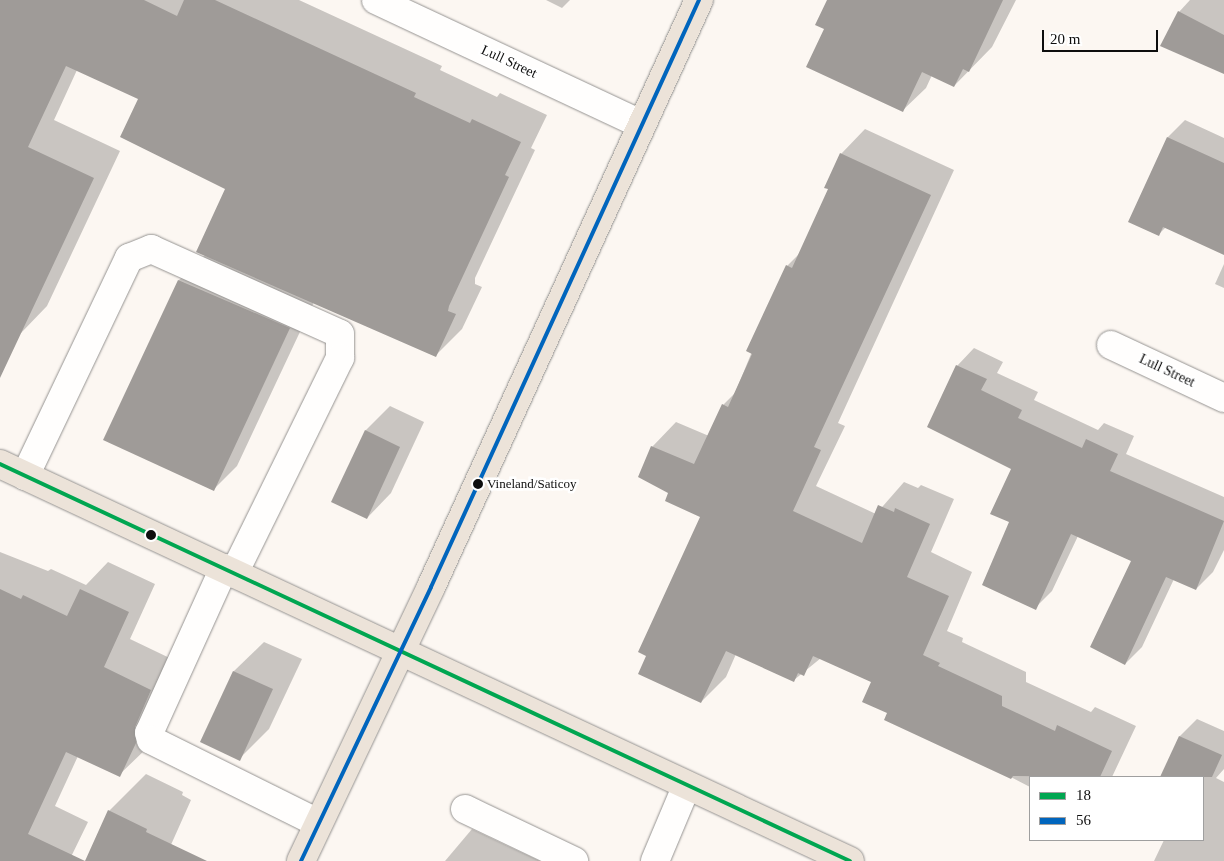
<!DOCTYPE html>
<html>
<head>
<meta charset="utf-8">
<style>
  body { margin:0 }
  #map { position:relative; width:1224px; height:861px; overflow:hidden; background:#fcf7f2; font-family:"Times New Roman",serif }
  div>[style] { position:absolute }
  .shadow>* { inset:0; background:#0003 }
  .building>* { inset:0; background:#9f9b98 }
  .roads { filter:drop-shadow(0 0 1px #959391) drop-shadow(0 0 1px #959391) }
  .minor>* { height:28px; margin:-14px; padding:0 14px; transform-origin:14px; border-radius:14px; background:#fffefd }
  .major>* { height:28px; margin:-14px; padding:0 14px; transform-origin:14px; border-radius:14px; background:#ece3d9 }
  .bus-1>* { height:4px; margin:-2px; padding:0 2px; transform-origin:2px; border-radius:2px; background:#00a651 }
  .bus-2>* { height:4px; margin:-2px; padding:0 2px; transform-origin:2px; border-radius:2px; background:#0065bd }
  .dots>* { width:14px; height:14px; translate:-50% -50%; box-sizing:border-box; border:2px solid #fff; border-radius:50% }
  span { translate:-50% -50%; white-space:nowrap; text-align:center; line-height:1.15; -webkit-text-stroke:5px #fff; paint-order:stroke }
  .bus-label { font-size:13px; color:#0e0e0e }
  .left { translate:0 -50%; text-align:left }
  .street-label { font-size:14px; color:#0e0e0e }
  .legend { position:absolute; left:1029px; top:776px; width:175px; height:65px; box-sizing:border-box; background:#fff; border:1px solid #9f9f9f; margin:0; padding:6px 9px; list-style:none; font-size:15px; color:#0e0e0e }
  .legend li { display:flex; align-items:center; gap:10px; height:25px }
  .legend b { width:25px; border:1px solid #9f9f9f }
  .scale { position:absolute; left:1042px; top:30px; width:116px; height:22px; box-sizing:border-box; border:2px solid #0e0e0e; border-top:0; padding-left:6px; font-size:15px; line-height:18px; white-space:nowrap; color:#0e0e0e; -webkit-text-stroke:4px #fff; paint-order:stroke }
</style>
</head>
<body>
<div id="map">
  <div class="shadow">
    <i style="clip-path:polygon(0 0,299px 0,442px 66px,440px 70px,497px 97px,500px 93px,547px 115px,531px 148px,535px 150px,475px 278px,475px 284px,482px 287px,462px 329px,435px 356px,314px 302px,237px 466px,213px 490px,105px 439px,179px 280px,205px 255px,227px 188px,140px 99px,77px 70px,54px 120px,120px 151px,47px 306px,21px 333px,0 323px)"></i>
    <i style="clip-path:polygon(546px 0,570px 0,562px 8px)"></i>
    <i style="clip-path:polygon(828px 0,1016px 0,992px 47px,954px 86px,932px 75px,926px 88px,902px 111px,826px 28px)"></i>
    <i style="clip-path:polygon(1190px 0,1224px 0,1224px 73px,1179px 12px)"></i>
    <i style="clip-path:polygon(1185px 120px,1224px 138px,1224px 253px,1166px 227px,1158px 235px,1130px 222px,1168px 137px)"></i>
    <i style="clip-path:polygon(865px 129px,954px 170px,838px 423px,845px 426px,816px 486px,876px 514px,904px 482px,918px 488px,921px 485px,954px 499px,931px 552px,972px 572px,947px 631px,963px 638px,962px 642px,1026px 672px,1026px 682px,1091px 712px,1095px 707px,1136px 726px,1112px 777px,1030px 777px,1030px 787px,888px 713px,872px 682px,821px 658px,794px 680px,736px 654px,726px 677px,701px 702px,702px 517px,670px 492px,652px 447px,676px 422px,709px 436px,723px 405px,735px 393px,787px 266px,801px 252px,830px 189px,841px 154px)"></i>
    <i style="clip-path:polygon(1224px 264px,1224px 288px,1215px 284px)"></i>
    <i style="clip-path:polygon(974px 348px,1003px 362px,997px 373px,1038px 392px,1034px 400px,1098px 430px,1104px 423px,1134px 436px,1126px 454px,1224px 497px,1224px 550px,1213px 572px,1196px 589px,1174px 579px,1142px 647px,1125px 664px,1132px 561px,1078px 536px,1052px 591px,1035px 608px,1010px 522px,1013px 468px,928px 427px,957px 366px)"></i>
    <i style="clip-path:polygon(390px 406px,424px 422px,391px 493px,367px 518px,333px 502px,366px 430px)"></i>
    <i style="clip-path:polygon(0 552px,48px 571px,51px 569px,86px 585px,108px 562px,155px 584px,130px 639px,178px 662px,147px 748px,119px 775px,78px 756px,55px 806px,88px 822px,69px 861px,0 861px)"></i>
    <i style="clip-path:polygon(264px 642px,302px 659px,269px 729px,239px 759px,202px 742px,234px 671px)"></i>
    <i style="clip-path:polygon(1197px 719px,1224px 731px,1224px 769px,1216px 778px,1224px 782px,1224px 861px,1154px 861px,1164px 840px,1203px 840px,1203px 777px,1181px 777px,1165px 770px,1180px 736px)"></i>
    <i style="clip-path:polygon(146px 774px,183px 792px,182px 795px,191px 800px,170px 847px,155px 861px,86px 861px,109px 811px)"></i>
    <i style="clip-path:polygon(472px 829px,540px 861px,445px 861px)"></i>
  </div>
  <div class="building">
    <i style="clip-path:polygon(0 0,144px 0,177px 16px,184px 0,215px 0,416px 93px,414px 97px,470px 123px,472px 119px,521px 142px,505px 175px,509px 177px,449px 306px,448px 311px,456px 314px,436px 357px,196px 252px,225px 189px,120px 137px,138px 99px,66px 66px,28px 147px,94px 178px,0 378px)"></i>
    <i style="clip-path:polygon(827px 0,1003px 0,969px 72px,963px 69px,954px 87px,922px 72px,903px 112px,806px 67px,824px 29px,815px 25px)"></i>
    <i style="clip-path:polygon(1178px 11px,1224px 35px,1224px 74px,1160px 46px)"></i>
    <i style="clip-path:polygon(1167px 137px,1224px 163px,1224px 255px,1163px 227px,1159px 236px,1128px 222px)"></i>
    <i style="clip-path:polygon(840px 153px,931px 195px,814px 447px,821px 450px,793px 511px,862px 543px,878px 505px,894px 512px,895px 508px,930px 524px,907px 577px,949px 596px,923px 655px,940px 663px,938px 666px,1002px 696px,1002px 706px,1055px 731px,1057px 725px,1112px 751px,1100px 777px,1013px 776px,1011px 779px,884px 720px,887px 713px,862px 702px,871px 682px,813px 656px,804px 676px,798px 673px,794px 682px,726px 651px,701px 703px,638px 674px,646px 656px,638px 652px,700px 517px,665px 501px,668px 493px,638px 477px,651px 446px,694px 464px,722px 404px,728px 407px,752px 354px,746px 351px,786px 265px,792px 268px,828px 189px,824px 188px)"></i>
    <i style="clip-path:polygon(178px 280px,290px 328px,214px 491px,103px 440px)"></i>
    <i style="clip-path:polygon(956px 365px,987px 379px,981px 390px,1022px 410px,1018px 418px,1082px 448px,1086px 439px,1118px 454px,1110px 471px,1224px 521px,1196px 590px,1166px 577px,1125px 665px,1090px 647px,1131px 561px,1071px 534px,1036px 610px,982px 585px,1009px 522px,990px 514px,1011px 469px,927px 427px)"></i>
    <i style="clip-path:polygon(365px 430px,400px 447px,367px 519px,331px 502px)"></i>
    <i style="clip-path:polygon(0 589px,21px 599px,23px 595px,67px 616px,80px 589px,129px 612px,104px 667px,151px 690px,135px 727px,136px 743px,120px 777px,66px 752px,28px 834px,85px 861px,0 861px)"></i>
    <i style="clip-path:polygon(233px 671px,273px 689px,240px 761px,200px 742px)"></i>
    <i style="clip-path:polygon(1179px 736px,1222px 755px,1212px 777px,1160px 777px)"></i>
    <i style="clip-path:polygon(108px 810px,147px 829px,146px 832px,207px 861px,85px 861px)"></i>
  </div>
  <div class="roads">
    <div class="minor">
      <i style="left:376px;top:0;width:293px;rotate:25.1deg"></i>
      <i style="left:1111px;top:345px;width:125px;rotate:25.1deg"></i>
      <i style="left:25px;top:476px;width:242px;rotate:-64.5deg"></i>
      <i style="left:129px;top:258px;width:24px;rotate:-22deg"></i>
      <i style="left:151px;top:249px;width:207px;rotate:24.2deg"></i>
      <i style="left:340px;top:334px;width:24px;rotate:90deg"></i>
      <i style="left:340px;top:358px;width:240px;rotate:116.2deg"></i>
      <i style="left:224px;top:568px;width:181px;rotate:114.4deg"></i>
      <i style="left:149px;top:733px;width:7px;rotate:74deg"></i>
      <i style="left:151px;top:740px;width:186px;rotate:26.4deg"></i>
      <i style="left:465px;top:809px;width:121px;rotate:25.5deg"></i>
      <i style="left:655px;top:861px;width:82px;rotate:-67.2deg"></i>
    </div>
    <div class="major">
      <i style="left:0;top:464px;width:938px;rotate:25.04deg"></i>
      <i style="left:301px;top:861px;width:303px;rotate:-64.6deg"></i>
      <i style="left:431px;top:587px;width:645px;rotate:-65.46deg"></i>
    </div>
  </div>
  <div class="bus-1">
    <i style="left:0;top:464px;width:938px;rotate:25.04deg"></i>
  </div>
  <div class="bus-2">
    <i style="left:301px;top:861px;width:303px;rotate:-64.6deg"></i>
    <i style="left:431px;top:587px;width:645px;rotate:-65.46deg"></i>
  </div>
  <div class="dots">
    <i style="left:478px;top:484px;background:#0e0e0e"></i>
    <i style="left:151px;top:535px;background:#0e0e0e"></i>
  </div>
  <div class="bus-label">
    <span class="left" style="left:487px;top:484px">Vineland/Saticoy</span>
  </div>
  <div class="street-label">
    <span style="left:509px;top:62px;rotate:25deg">Lull Street</span>
    <span style="left:1167px;top:371px;rotate:25deg">Lull Street</span>
  </div>
  <ul class="legend">
  <li><b style="height:6px;background:#00a651"></b>18</li>
  <li><b style="height:6px;background:#0065bd"></b>56</li>
  </ul>
  <div class="scale">20 m</div>
</div>
</body>
</html>
